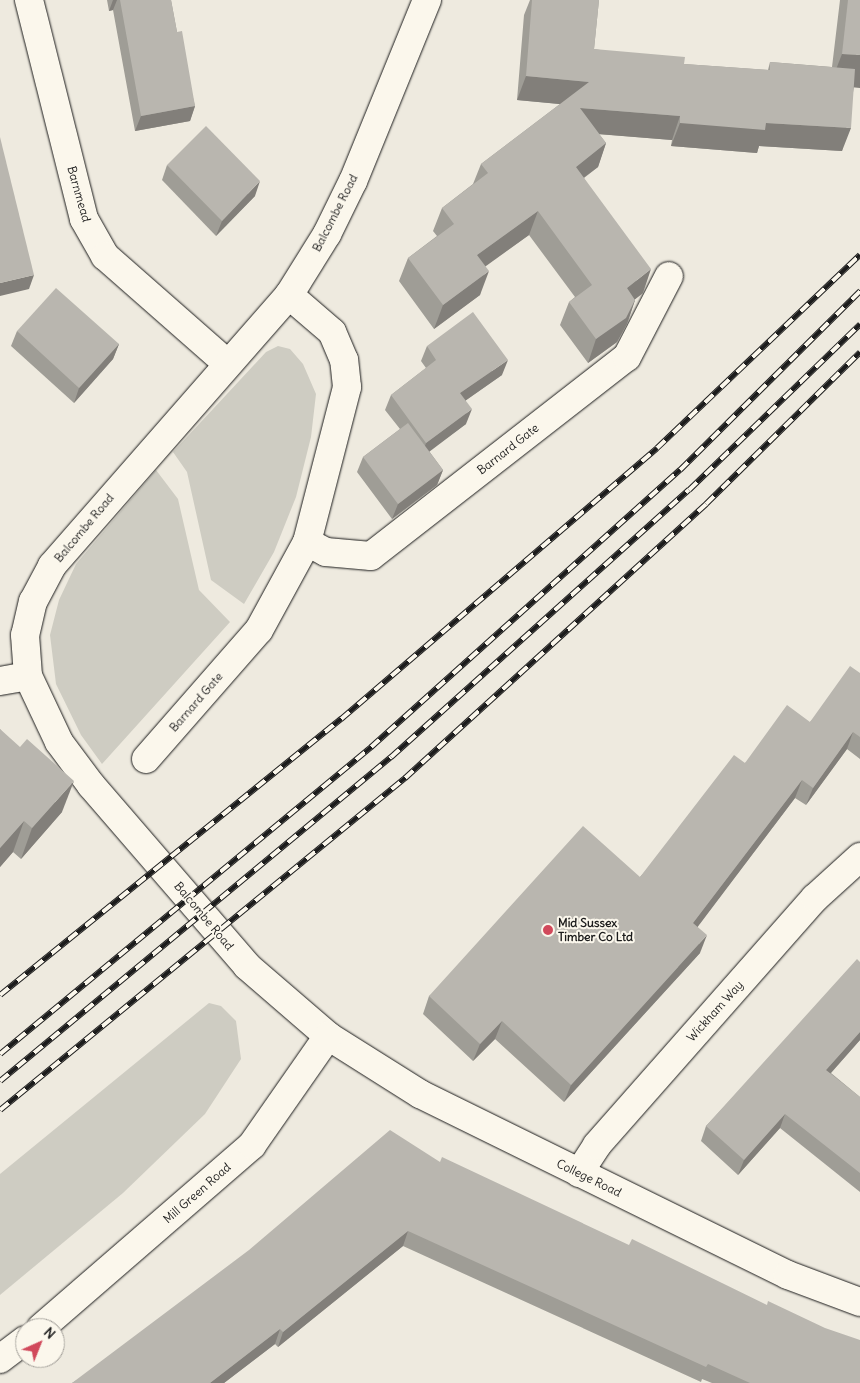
<!DOCTYPE html>
<html>
<head>
<meta charset="utf-8">
<style>
  body { margin:0 }
  #map { position:relative; width:860px; height:1383px; overflow:hidden; background:#eeeadf; font-family:Delius,sans-serif }
  div>[style] { position:absolute }
  .green>* { inset:0; background:#ceccc2 }
  .roads { filter:drop-shadow(0 0 1px #1c1c1c) drop-shadow(0 0 1px #1c1c1c) }
  .minor>* { height:28px; margin:-14px; padding:0 14px; transform-origin:14px; border-radius:14px; background:#fbf7ec }
  .rail>* { height:5.5px; margin-top:-2.75px; transform-origin:0; background:repeating-linear-gradient(90deg,#fbf7ec 0 11px,#1c1c1c 0 22px); box-sizing:border-box; border-block:1px solid #1c1c1c }
  .wall>* { inset:0; background:#9f9d96 }
  .shaded-wall>* { inset:0; background:#827f7a }
  .building>* { inset:0; background:#b9b6af }
  .dots>* { width:14px; height:14px; translate:-50% -50%; box-sizing:border-box; border:2px solid #fbf7ec; border-radius:50% }
  span { translate:-50% -50%; white-space:nowrap; text-align:center; line-height:1.15; -webkit-text-stroke:4px #fbf7ec; paint-order:stroke }
  .street-label { font-size:12px; color:#1c1c1c }
  .poi-label { font-size:12px; color:#1c1c1c; font-weight:700 }
  .left { translate:0 -50%; text-align:left }
  .north { position:absolute; left:15px; top:1318px; width:50px; height:50px; box-sizing:border-box; background:#fbf7ec; border:1px solid #a29f99; border-radius:50%; rotate:44deg; font-size:14px; font-weight:700; line-height:20px; text-align:center; color:#1c1c1c }
  .north::after { content:''; display:block; margin:auto; width:18px; height:22px; background:#d1495b; clip-path:polygon(50% 0,100% 100%,50% 72%,0 100%) }
</style>
</head>
<body>
<div id="map">
  <div class="green">
    <i style="clip-path:polygon(278px 346px,290px 349px,303px 364px,316px 394px,311px 437px,296px 497px,274px 552px,244px 604px,211px 580px,187px 472px,173px 452px,266px 352px)"></i>
    <i style="clip-path:polygon(156px 470px,178px 499px,199px 590px,230px 622px,102px 764px,81px 735px,56px 684px,50px 635px,59px 600px,76px 564px)"></i>
    <i style="clip-path:polygon(209px 1003px,221px 1006px,236px 1021px,241px 1059px,205px 1114px,123px 1193px,0 1295px,0 1174px)"></i>
  </div>
  <div class="roads">
    <div class="minor">
      <i style="left:29px;top:0;width:226px;rotate:75.9deg"></i>
      <i style="left:84px;top:219px;width:43px;rotate:60.4deg"></i>
      <i style="left:105px;top:256px;width:162px;rotate:41.3deg"></i>
      <i style="left:427px;top:0;width:196px;rotate:112.2deg"></i>
      <i style="left:353px;top:181px;width:59px;rotate:116.1deg"></i>
      <i style="left:327px;top:234px;width:72px;rotate:121.9deg"></i>
      <i style="left:289px;top:295px;width:360px;rotate:131.2deg"></i>
      <i style="left:52px;top:566px;width:40px;rotate:118deg"></i>
      <i style="left:33px;top:601px;width:35px;rotate:103deg"></i>
      <i style="left:25px;top:635px;width:41px;rotate:85.8deg"></i>
      <i style="left:28px;top:676px;width:73px;rotate:64.8deg"></i>
      <i style="left:59px;top:742px;width:54px;rotate:53.3deg"></i>
      <i style="left:91px;top:785px;width:239px;rotate:49.2deg"></i>
      <i style="left:247px;top:966px;width:107px;rotate:40.8deg"></i>
      <i style="left:328px;top:1036px;width:109px;rotate:32.2deg"></i>
      <i style="left:420px;top:1094px;width:410px;rotate:26.2deg"></i>
      <i style="left:788px;top:1275px;width:77px;rotate:20.6deg"></i>
      <i style="left:307px;top:542px;width:21px;rotate:28deg"></i>
      <i style="left:326px;top:552px;width:45px;rotate:5.1deg"></i>
      <i style="left:371px;top:556px;width:324px;rotate:-37.9deg"></i>
      <i style="left:627px;top:357px;width:91px;rotate:-62.6deg"></i>
      <i style="left:0;top:681px;width:28px;rotate:-10deg"></i>
      <i style="left:146px;top:759px;width:171px;rotate:-48.8deg"></i>
      <i style="left:259px;top:630px;width:100px;rotate:-61.4deg"></i>
      <i style="left:307px;top:542px;width:160px;rotate:-75.5deg"></i>
      <i style="left:347px;top:387px;width:27px;rotate:-96deg"></i>
      <i style="left:344px;top:360px;width:30px;rotate:-113deg"></i>
      <i style="left:332px;top:332px;width:57px;rotate:-139.3deg"></i>
      <i style="left:579px;top:1173px;width:33px;rotate:-57deg"></i>
      <i style="left:597px;top:1145px;width:329px;rotate:-48.6deg"></i>
      <i style="left:815px;top:898px;width:61px;rotate:-42.3deg"></i>
      <i style="left:41px;top:1328px;width:279px;rotate:-40.9deg"></i>
      <i style="left:252px;top:1145px;width:133px;rotate:-55.1deg"></i>
      <i style="left:0;top:1359px;width:31px;rotate:-37deg"></i>
    </div>
  </div>
  <div class="rail">
    <i style="left:0;top:995px;width:439px;rotate:-39deg"></i>
    <i style="left:341px;top:719px;width:416px;rotate:-40.6deg"></i>
    <i style="left:657px;top:448px;width:280px;rotate:-43.6deg"></i>
    <i style="left:0;top:1054px;width:482px;rotate:-39.6deg"></i>
    <i style="left:371px;top:747px;width:415px;rotate:-41.9deg"></i>
    <i style="left:680px;top:470px;width:254px;rotate:-44.8deg"></i>
    <i style="left:0;top:1081px;width:508px;rotate:-39.65deg"></i>
    <i style="left:391px;top:757px;width:400px;rotate:-41.9deg"></i>
    <i style="left:689px;top:490px;width:238px;rotate:-44.1deg"></i>
    <i style="left:0;top:1110px;width:524px;rotate:-39.34deg"></i>
    <i style="left:405px;top:778px;width:407px;rotate:-42.3deg"></i>
    <i style="left:706px;top:504px;width:216px;rotate:-44.6deg"></i>
  </div>
  <div class="wall">
    <i style="clip-path:polygon(107px 0,171px 0,177px 32px,195px 106px,190px 121px,135px 131px,113px 10px,109px 11px)"></i>
    <i style="clip-path:polygon(530px 0,599px 0,594px 49px,684px 64px,768px 70px,770px 62px,832px 67px,840px 0,860px 0,854px 87px,842px 151px,759px 146px,757px 153px,671px 146px,672px 140px,599px 134px,606px 143px,598px 167px,584px 178px,643px 293px,635px 299px,635px 300px,627px 324px,617px 342px,588px 363px,560px 325px,569px 302px,575px 297px,529px 235px,485px 266px,480px 295px,434px 329px,399px 281px,408px 258px,437px 236px,433px 231px,442px 208px,473px 184px,481px 164px,560px 104px,517px 100px,524px 15px)"></i>
    <i style="clip-path:polygon(167px 165px,255px 196px,216px 236px,162px 180px)"></i>
    <i style="clip-path:polygon(17px 331px,119px 344px,113px 359px,74px 403px,11px 346px)"></i>
    <i style="clip-path:polygon(427px 346px,502px 375px,466px 400px,466px 424px,429px 451px,443px 470px,437px 485px,392px 519px,357px 472px,363px 457px,400px 429px,385px 410px,391px 395px,426px 368px,421px 361px)"></i>
    <i style="clip-path:polygon(860px 673px,860px 759px,847px 749px,806px 805px,795px 798px,697px 927px,700px 953px,564px 1102px,495px 1039px,473px 1061px,423px 1014px,429px 996px,640px 877px,745px 763px,810px 722px)"></i>
    <i style="clip-path:polygon(0 729px,62px 812px,21px 859px,13px 852px,0 867px)"></i>
    <i style="clip-path:polygon(860px 962px,860px 1040px,831px 1073px,860px 1097px,860px 1192px,780px 1128px,738px 1175px,701px 1141px,706px 1126px)"></i>
    <i style="clip-path:polygon(440px 1162px,860px 1383px,712px 1383px,702px 1379px,701px 1382px,403px 1246px,278px 1347px,275px 1344px,224px 1383px,72px 1383px)"></i>
  </div>
  <div class="shaded-wall">
    <i style="clip-path:polygon(113px 0,117px 0,113px 10px,109px 11px)"></i>
    <i style="clip-path:polygon(842px 54px,860px 55px,860px 88px,830px 85px)"></i>
    <i style="clip-path:polygon(526px 76px,589px 82px,580px 106px,517px 100px)"></i>
    <i style="clip-path:polygon(195px 106px,190px 121px,135px 131px,141px 116px)"></i>
    <i style="clip-path:polygon(580px 108px,680px 116px,672px 140px,572px 132px)"></i>
    <i style="clip-path:polygon(680px 123px,766px 123px,851px 128px,842px 151px,759px 146px,757px 153px,671px 146px)"></i>
    <i style="clip-path:polygon(606px 143px,598px 167px,567px 190px,576px 167px)"></i>
    <i style="clip-path:polygon(260px 181px,255px 196px,216px 236px,222px 221px)"></i>
    <i style="clip-path:polygon(538px 211px,529px 235px,468px 279px,477px 255px)"></i>
    <i style="clip-path:polygon(651px 269px,643px 293px,619px 312px,627px 288px)"></i>
    <i style="clip-path:polygon(489px 271px,480px 295px,434px 329px,443px 305px)"></i>
    <i style="clip-path:polygon(34px 275px,29px 289px,0 296px,0 283px)"></i>
    <i style="clip-path:polygon(635px 300px,627px 324px,617px 342px,588px 363px,596px 339px)"></i>
    <i style="clip-path:polygon(119px 344px,113px 359px,74px 403px,79px 388px)"></i>
    <i style="clip-path:polygon(508px 360px,502px 375px,455px 408px,460px 393px)"></i>
    <i style="clip-path:polygon(472px 409px,466px 424px,421px 458px,426px 443px)"></i>
    <i style="clip-path:polygon(443px 470px,437px 485px,392px 519px,398px 504px)"></i>
    <i style="clip-path:polygon(853px 732px,847px 749px,806px 805px,813px 788px)"></i>
    <i style="clip-path:polygon(802px 780px,795px 798px,687px 941px,693px 923px)"></i>
    <i style="clip-path:polygon(74px 781px,62px 812px,21px 859px,32px 828px)"></i>
    <i style="clip-path:polygon(24px 821px,13px 852px,0 867px,0 848px)"></i>
    <i style="clip-path:polygon(707px 935px,700px 953px,564px 1102px,571px 1085px)"></i>
    <i style="clip-path:polygon(502px 1021px,495px 1039px,473px 1061px,480px 1044px)"></i>
    <i style="clip-path:polygon(860px 1032px,860px 1040px,821px 1084px,826px 1070px)"></i>
    <i style="clip-path:polygon(785px 1114px,780px 1128px,738px 1175px,744px 1160px)"></i>
    <i style="clip-path:polygon(408px 1231px,403px 1246px,278px 1347px,283px 1332px)"></i>
    <i style="clip-path:polygon(280px 1329px,275px 1344px,224px 1383px,210px 1383px)"></i>
  </div>
  <div class="building">
    <i style="clip-path:polygon(120px 0,171px 0,177px 32px,182px 31px,195px 106px,141px 116px)"></i>
    <i style="clip-path:polygon(532px 0,599px 0,594px 49px,685px 57px,684px 64px,770px 70px,770px 62px,855px 69px,851px 128px,766px 123px,765px 130px,680px 123px,680px 116px,580px 108px,606px 143px,576px 167px,651px 269px,627px 288px,635px 300px,626px 318px,596px 339px,569px 302px,592px 285px,538px 211px,477px 255px,489px 271px,443px 305px,408px 258px,454px 224px,442px 208px,488px 173px,481px 164px,589px 82px,526px 76px)"></i>
    <i style="clip-path:polygon(848px 0,860px 0,860px 55px,842px 54px)"></i>
    <i style="clip-path:polygon(206px 126px,260px 181px,222px 221px,167px 165px)"></i>
    <i style="clip-path:polygon(0 137px,34px 275px,0 283px)"></i>
    <i style="clip-path:polygon(56px 288px,119px 344px,79px 388px,17px 331px)"></i>
    <i style="clip-path:polygon(473px 312px,508px 360px,460px 393px,472px 409px,426px 443px,391px 395px,436px 360px,427px 346px)"></i>
    <i style="clip-path:polygon(408px 423px,443px 470px,398px 504px,363px 457px)"></i>
    <i style="clip-path:polygon(850px 666px,860px 673px,860px 737px,853px 732px,813px 788px,802px 780px,693px 923px,707px 935px,571px 1085px,502px 1021px,480px 1044px,429px 996px,583px 826px,640px 877px,734px 755px,745px 763px,787px 705px,810px 722px)"></i>
    <i style="clip-path:polygon(0 729px,20px 747px,27px 739px,74px 781px,32px 828px,24px 821px,0 848px)"></i>
    <i style="clip-path:polygon(857px 959px,860px 962px,860px 1032px,826px 1070px,860px 1097px,860px 1173px,785px 1114px,744px 1160px,706px 1126px)"></i>
    <i style="clip-path:polygon(390px 1130px,440px 1162px,442px 1157px,629px 1245px,632px 1239px,767px 1305px,768px 1301px,825px 1328px,860px 1340px,860px 1383px,750px 1383px,708px 1364px,706px 1367px,408px 1231px,283px 1332px,280px 1329px,210px 1383px,72px 1383px,249px 1250px)"></i>
  </div>
  <div class="dots">
    <i style="left:548px;top:930px;background:#d1495b"></i>
  </div>
  <div class="street-label">
    <span style="left:79px;top:194px;rotate:74deg">Barnmead</span>
    <span style="left:335px;top:213px;rotate:-63deg">Balcombe Road</span>
    <span style="left:508px;top:449px;rotate:-38deg">Barnard Gate</span>
    <span style="left:84px;top:528px;rotate:-50deg">Balcombe Road</span>
    <span style="left:196px;top:702px;rotate:-49deg">Barnard Gate</span>
    <span style="left:204px;top:916px;rotate:50deg">Balcombe Road</span>
    <span style="left:715px;top:1011px;rotate:-48deg">Wickham Way</span>
    <span style="left:589px;top:1178px;rotate:26deg">College Road</span>
    <span style="left:197px;top:1193px;rotate:-41deg">Mill Green Road</span>
  </div>
  <div class="poi-label">
    <span class="left" style="left:558px;top:930px">Mid Sussex<br>Timber Co Ltd</span>
  </div>
  <div class="north">N</div>
</div>
</body>
</html>
